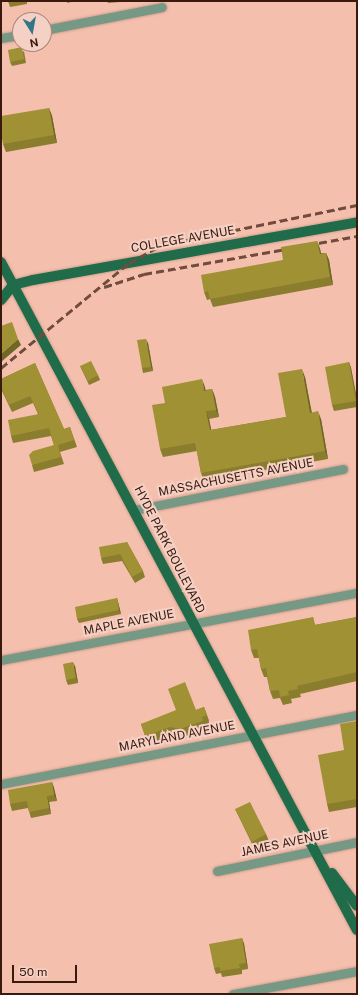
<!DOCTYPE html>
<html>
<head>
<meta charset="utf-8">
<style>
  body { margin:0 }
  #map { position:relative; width:358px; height:995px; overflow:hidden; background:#f4bfad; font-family:"Public Sans",sans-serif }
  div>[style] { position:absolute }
  .roads { filter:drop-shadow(0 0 1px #cf9e8d) drop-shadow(0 0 1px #cf9e8d) }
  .minor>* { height:9px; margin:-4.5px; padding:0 4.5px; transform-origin:4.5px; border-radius:4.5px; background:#769985 }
  .major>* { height:10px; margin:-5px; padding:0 5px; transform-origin:5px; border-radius:5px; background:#206c4a }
  .rail>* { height:2.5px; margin-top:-1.25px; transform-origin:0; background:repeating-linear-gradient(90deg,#714b3d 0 8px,transparent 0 12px) }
  .wall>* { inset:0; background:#8a7d2e }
  .shaded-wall>* { inset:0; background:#706625 }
  .building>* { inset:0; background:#a09135 }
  span { translate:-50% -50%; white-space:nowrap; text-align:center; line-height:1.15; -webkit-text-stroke:4px #f5d1c5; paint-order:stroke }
  .street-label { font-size:12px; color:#3a1a0f }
  .frame { position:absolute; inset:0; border:2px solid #3a1a0f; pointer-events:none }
  .north { position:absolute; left:12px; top:12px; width:40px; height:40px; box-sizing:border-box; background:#f5d1c5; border:1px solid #aa887c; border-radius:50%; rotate:169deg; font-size:11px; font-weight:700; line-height:16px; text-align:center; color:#3a1a0f }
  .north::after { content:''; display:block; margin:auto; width:14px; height:18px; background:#347588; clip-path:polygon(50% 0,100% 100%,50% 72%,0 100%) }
  .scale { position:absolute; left:12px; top:965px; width:65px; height:18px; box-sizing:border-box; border:2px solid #3a1a0f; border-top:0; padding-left:5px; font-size:12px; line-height:14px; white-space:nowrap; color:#3a1a0f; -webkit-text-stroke:3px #f5d1c5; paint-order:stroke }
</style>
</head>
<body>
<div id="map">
  <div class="roads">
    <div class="minor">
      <i style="left:44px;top:30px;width:120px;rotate:-11deg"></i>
      <i style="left:1px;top:38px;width:19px;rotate:-9deg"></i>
      <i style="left:134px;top:510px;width:213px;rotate:-11.1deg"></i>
      <i style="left:1px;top:660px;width:362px;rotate:-10.7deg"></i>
      <i style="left:1px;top:784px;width:363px;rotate:-11deg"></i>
      <i style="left:217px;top:871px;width:143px;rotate:-11.7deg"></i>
      <i style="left:233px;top:994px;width:126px;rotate:-10.5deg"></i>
    </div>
    <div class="major">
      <i style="left:1px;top:262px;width:757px;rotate:61.95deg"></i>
      <i style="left:1px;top:300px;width:19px;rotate:-51deg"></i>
      <i style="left:13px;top:285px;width:21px;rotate:-14deg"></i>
      <i style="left:33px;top:280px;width:329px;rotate:-10.1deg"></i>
      <i style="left:332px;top:873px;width:41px;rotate:52.9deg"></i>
    </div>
  </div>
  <div class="rail">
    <i style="left:307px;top:245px;width:51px;rotate:-10.2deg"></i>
    <i style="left:104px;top:287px;width:42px;rotate:-18deg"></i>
    <i style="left:144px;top:274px;width:150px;rotate:-10deg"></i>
    <i style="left:1px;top:368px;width:166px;rotate:-39.4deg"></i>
    <i style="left:129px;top:263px;width:38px;rotate:-29deg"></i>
    <i style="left:162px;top:245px;width:199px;rotate:-11.6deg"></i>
  </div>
  <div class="wall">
    <i style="clip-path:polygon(8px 1px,27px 1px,27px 4px,10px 7px)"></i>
    <i style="clip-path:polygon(67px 1px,76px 1px,67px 3px)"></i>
    <i style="clip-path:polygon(107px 1px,132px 1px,108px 3px)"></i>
    <i style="clip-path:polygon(24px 51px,26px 63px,12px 66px,10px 62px)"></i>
    <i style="clip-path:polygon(49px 108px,52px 116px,57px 143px,6px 152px,3px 144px)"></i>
    <i style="clip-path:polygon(317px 241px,320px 249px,321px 253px,326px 253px,329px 260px,333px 285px,213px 307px,210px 299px,207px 300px,204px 292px,283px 260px)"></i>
    <i style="clip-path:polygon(148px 343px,153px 371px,143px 373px,142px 368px)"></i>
    <i style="clip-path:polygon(349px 362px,351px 368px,357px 400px,357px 407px,334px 411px,332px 405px)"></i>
    <i style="clip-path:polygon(35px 363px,64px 429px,70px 427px,77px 447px,60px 452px,64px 464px,34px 472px,32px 465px,54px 445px,51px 436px,13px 443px,11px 436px,38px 414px,33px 403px,12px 412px,1px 389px,1px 379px)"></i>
    <i style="clip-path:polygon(80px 366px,98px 375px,100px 380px,89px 385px)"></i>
    <i style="clip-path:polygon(305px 377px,312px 413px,321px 419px,328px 459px,204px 481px,201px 473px,197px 451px,163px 457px,160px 449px,165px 403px,205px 387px,205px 390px,212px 389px,215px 397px,219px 417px,209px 419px,211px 430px,286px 417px)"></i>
    <i style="clip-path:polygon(127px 542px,143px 571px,145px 577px,135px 583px,122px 561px,103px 564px,101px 558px)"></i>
    <i style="clip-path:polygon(117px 598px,121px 614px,79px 623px,77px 619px)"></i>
    <i style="clip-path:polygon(313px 617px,315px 625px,357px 617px,357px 681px,300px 694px,301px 697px,291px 699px,292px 703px,283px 705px,280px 698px,273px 699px,270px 691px,267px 677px,264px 677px,261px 669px,259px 658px,254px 658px,251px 650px)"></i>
    <i style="clip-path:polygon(75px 666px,78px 683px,68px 685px,66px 680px)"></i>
    <i style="clip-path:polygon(204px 707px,210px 723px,205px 725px,206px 729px,183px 737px,173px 735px,148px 744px,141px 724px,196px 710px)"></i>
    <i style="clip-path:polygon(357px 721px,357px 807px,329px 812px,327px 804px,344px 750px)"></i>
    <i style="clip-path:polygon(52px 782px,54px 788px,57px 801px,49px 802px,51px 814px,31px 818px,28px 808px,12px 811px,10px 804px)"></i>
    <i style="clip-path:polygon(235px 809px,266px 834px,269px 841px,254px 848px,238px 815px)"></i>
    <i style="clip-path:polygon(242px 938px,244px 944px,248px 969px,242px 970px,242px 974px,222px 977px,221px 973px,216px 974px,214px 968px)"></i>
  </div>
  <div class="shaded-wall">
    <i style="clip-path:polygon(49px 108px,52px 116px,57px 143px,54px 135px)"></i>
    <i style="clip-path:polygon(317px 241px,320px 249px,323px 262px,320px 254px)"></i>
    <i style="clip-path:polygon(326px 253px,329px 260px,333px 285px,330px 277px)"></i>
    <i style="clip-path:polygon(18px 339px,21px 345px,1px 362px,1px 354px)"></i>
    <i style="clip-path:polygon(146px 339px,148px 343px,153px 371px,151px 367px)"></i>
    <i style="clip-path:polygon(349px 362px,351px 368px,357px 400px,357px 403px)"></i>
    <i style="clip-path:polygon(302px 369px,305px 377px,313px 421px,310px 413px)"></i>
    <i style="clip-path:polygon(202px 379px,205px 387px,207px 398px,204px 391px)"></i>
    <i style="clip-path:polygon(212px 389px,215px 397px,219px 417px,216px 410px)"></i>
    <i style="clip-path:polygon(206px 411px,209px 419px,213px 438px,210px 430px)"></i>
    <i style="clip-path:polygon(318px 411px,321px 419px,328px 459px,325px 451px)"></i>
    <i style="clip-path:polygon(117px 598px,121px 614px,119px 610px)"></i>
    <i style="clip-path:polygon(73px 662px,75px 666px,78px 683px,76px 678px)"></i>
    <i style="clip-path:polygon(52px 782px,54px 788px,57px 801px,54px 795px)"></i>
    <i style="clip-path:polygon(47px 796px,49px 802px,51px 814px,49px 808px)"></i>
    <i style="clip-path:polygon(242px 938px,244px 944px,248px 969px,246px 963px)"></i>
  </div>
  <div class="building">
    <i style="clip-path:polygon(22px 47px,24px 59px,10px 62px,8px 50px)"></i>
    <i style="clip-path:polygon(49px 108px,54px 135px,3px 144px,1px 132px,1px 116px)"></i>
    <i style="clip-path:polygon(317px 241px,320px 254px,326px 253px,330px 277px,210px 299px,208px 291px,204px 292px,201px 275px,283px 260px,281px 247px)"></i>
    <i style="clip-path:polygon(12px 322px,18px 339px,1px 354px,1px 326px)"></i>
    <i style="clip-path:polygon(146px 339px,151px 367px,142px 368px,137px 340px)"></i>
    <i style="clip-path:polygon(91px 361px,98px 375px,88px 381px,80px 366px)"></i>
    <i style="clip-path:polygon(349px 362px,356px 401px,332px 405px,325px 367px)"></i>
    <i style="clip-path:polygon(35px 363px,64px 429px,70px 427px,74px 440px,58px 445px,61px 457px,32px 465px,29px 455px,33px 451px,54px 445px,49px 428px,11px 436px,8px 420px,39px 414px,30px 396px,9px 405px,1px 387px,1px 379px)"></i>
    <i style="clip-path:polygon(302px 369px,310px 413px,318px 411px,325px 451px,201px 473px,195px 443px,160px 449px,152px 405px,165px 403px,162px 387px,202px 379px,204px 391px,212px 389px,216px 410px,206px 411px,210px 430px,286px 417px,278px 373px)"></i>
    <i style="clip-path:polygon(127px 542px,143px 571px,132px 577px,120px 554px,101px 558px,99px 547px)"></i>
    <i style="clip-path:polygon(117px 598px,119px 610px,77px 619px,75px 607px)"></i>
    <i style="clip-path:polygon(313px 617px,314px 625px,357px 617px,357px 672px,297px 686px,298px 689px,288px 691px,289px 695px,280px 697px,279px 690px,270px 691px,266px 668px,261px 669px,257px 649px,251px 650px,248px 630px)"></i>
    <i style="clip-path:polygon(73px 662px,76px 678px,66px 680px,63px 664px)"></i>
    <i style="clip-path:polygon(185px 682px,196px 710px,204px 707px,207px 715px,202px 717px,203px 721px,180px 729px,170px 727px,145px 736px,141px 724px,176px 710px,168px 689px)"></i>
    <i style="clip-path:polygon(357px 721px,357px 799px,327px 804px,318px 755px,344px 750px,340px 724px)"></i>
    <i style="clip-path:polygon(52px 782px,54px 795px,47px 796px,49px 808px,29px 812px,27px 801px,10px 804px,8px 790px)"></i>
    <i style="clip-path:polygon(250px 802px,266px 834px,252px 842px,235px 809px)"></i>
    <i style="clip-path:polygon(242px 938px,246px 963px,239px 964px,240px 968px,220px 971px,220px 967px,214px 968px,209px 944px)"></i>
  </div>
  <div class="street-label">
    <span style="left:183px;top:240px;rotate:-10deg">COLLEGE AVENUE</span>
    <span style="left:236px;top:478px;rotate:-11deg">MASSACHUSETTS AVENUE</span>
    <span style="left:169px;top:550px;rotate:63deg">HYDE PARK BOULEVARD</span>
    <span style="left:129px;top:623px;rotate:-11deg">MAPLE AVENUE</span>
    <span style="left:177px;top:737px;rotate:-11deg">MARYLAND AVENUE</span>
    <span style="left:285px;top:844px;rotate:-12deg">JAMES AVENUE</span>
  </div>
  <div class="frame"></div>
  <div class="north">N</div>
  <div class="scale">50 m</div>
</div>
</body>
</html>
